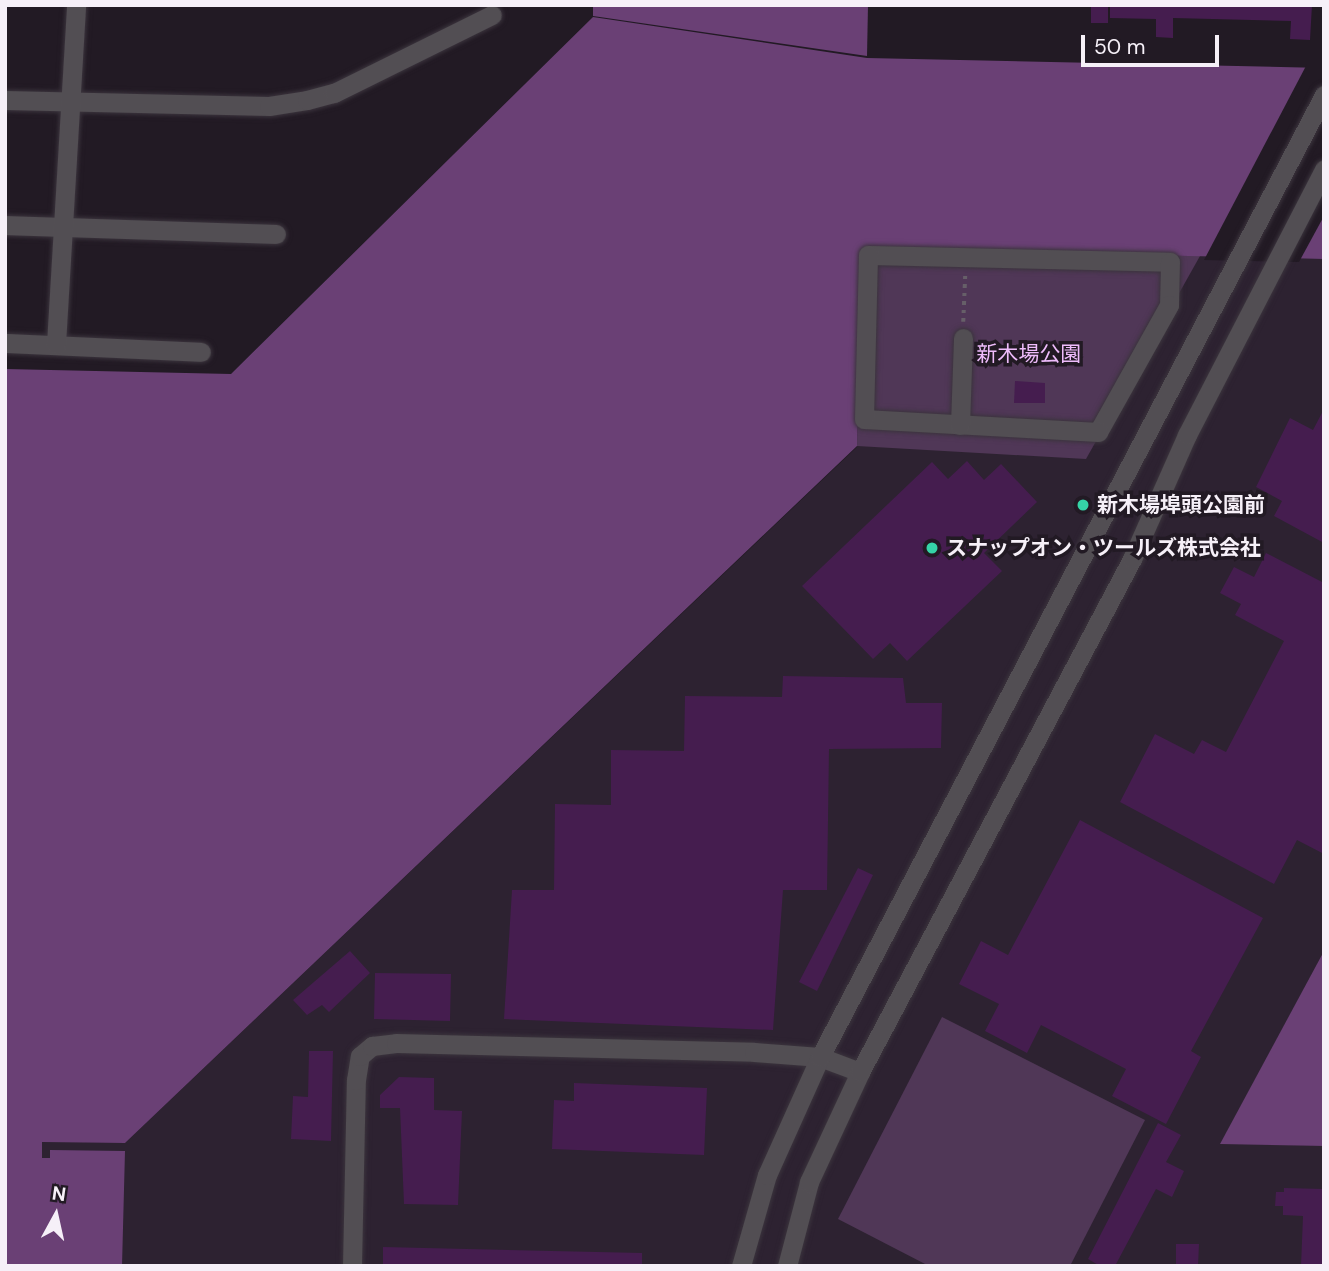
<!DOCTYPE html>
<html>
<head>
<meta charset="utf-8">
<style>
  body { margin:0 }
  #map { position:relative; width:1329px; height:1271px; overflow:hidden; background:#221a24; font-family:"DM Sans","Noto Sans JP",sans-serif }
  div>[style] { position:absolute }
  .built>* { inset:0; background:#2d2231 }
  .green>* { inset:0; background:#503757 }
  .water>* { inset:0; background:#6a4075 }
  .pier>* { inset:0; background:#221a24 }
  .building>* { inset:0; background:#451d4f }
  .path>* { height:3.5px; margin-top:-1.75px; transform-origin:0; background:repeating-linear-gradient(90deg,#665f68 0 3.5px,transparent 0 8.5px) }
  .roads { filter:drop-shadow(0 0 2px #3b343d) drop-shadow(0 0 2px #3b343d) }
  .minor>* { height:19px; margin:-9.5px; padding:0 9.5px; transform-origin:9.5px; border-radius:9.5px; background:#524e53 }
  .dots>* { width:19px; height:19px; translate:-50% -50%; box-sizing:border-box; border:4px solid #221a24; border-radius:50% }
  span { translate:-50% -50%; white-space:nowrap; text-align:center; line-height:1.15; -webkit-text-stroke:7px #221a24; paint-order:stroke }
  .park-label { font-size:21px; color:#eebcfb }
  .poi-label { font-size:21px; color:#f6f0f8; font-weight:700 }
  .left { translate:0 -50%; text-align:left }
  .frame { position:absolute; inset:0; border:7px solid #f6f0f8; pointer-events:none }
  .north { position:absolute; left:21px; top:1180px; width:70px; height:70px; -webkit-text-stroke:5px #221a24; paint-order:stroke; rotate:8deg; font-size:19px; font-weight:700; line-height:28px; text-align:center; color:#f6f0f8 }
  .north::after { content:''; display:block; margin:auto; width:24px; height:32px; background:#f6f0f8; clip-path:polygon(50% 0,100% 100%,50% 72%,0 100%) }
  .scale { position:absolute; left:1081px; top:35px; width:138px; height:32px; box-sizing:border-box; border:4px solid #f6f0f8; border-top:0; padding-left:9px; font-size:21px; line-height:24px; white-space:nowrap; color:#f6f0f8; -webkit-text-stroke:5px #221a24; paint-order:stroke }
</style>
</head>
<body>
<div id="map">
  <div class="built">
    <i style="clip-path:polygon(862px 248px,1324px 259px,1324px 951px,1221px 1143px,1324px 1146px,1324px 1266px,122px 1266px,50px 1151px,50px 1158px,41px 1158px,42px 1141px,125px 1143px,857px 447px)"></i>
  </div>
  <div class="green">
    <i style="clip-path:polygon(862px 248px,1200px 256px,1086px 459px,857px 446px)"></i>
    <i style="clip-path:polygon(942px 1017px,1145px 1120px,1070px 1266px,929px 1266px,838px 1219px)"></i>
  </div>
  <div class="water">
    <i style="clip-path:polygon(593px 5px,868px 5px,867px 56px,593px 16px)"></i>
    <i style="clip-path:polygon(593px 17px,867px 58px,1324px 68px,1324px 259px,862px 249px,857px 446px,125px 1143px,42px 1142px,42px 1158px,50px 1158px,50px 1150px,125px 1151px,122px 1266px,5px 1266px,5px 369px,231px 374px)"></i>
    <i style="clip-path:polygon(1324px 951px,1324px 1146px,1220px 1144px)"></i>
  </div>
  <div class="pier">
    <i style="clip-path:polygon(1307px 64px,1324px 64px,1324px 216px,1299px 262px,1204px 260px)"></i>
  </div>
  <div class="building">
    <i style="clip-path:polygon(1091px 5px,1108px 5px,1108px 23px,1091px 23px)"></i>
    <i style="clip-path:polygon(1110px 5px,1312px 5px,1310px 40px,1290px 39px,1291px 21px,1173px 18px,1173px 38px,1156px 37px,1156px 19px,1110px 18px)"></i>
    <i style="clip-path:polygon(1015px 381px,1045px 383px,1045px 403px,1014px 403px)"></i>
    <i style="clip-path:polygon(1324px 409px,1324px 543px,1274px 516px,1282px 501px,1256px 487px,1290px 418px,1313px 430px)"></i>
    <i style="clip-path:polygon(967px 461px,984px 480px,1001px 464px,1037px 502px,984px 553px,1002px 571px,907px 661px,890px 643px,873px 659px,802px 586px,932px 462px,948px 479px)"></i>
    <i style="clip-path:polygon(1266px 553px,1324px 583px,1324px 854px,1297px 840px,1274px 884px,1120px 802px,1155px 734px,1194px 754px,1202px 740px,1226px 752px,1284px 641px,1235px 615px,1241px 604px,1220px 593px,1234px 567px,1254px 577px)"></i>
    <i style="clip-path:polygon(783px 676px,903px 678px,906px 703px,942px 703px,941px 748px,829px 749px,827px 890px,783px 890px,773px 1030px,504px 1019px,512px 890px,554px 890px,555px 804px,611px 805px,611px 750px,684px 751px,685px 696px,782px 697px)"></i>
    <i style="clip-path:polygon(1080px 820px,1263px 918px,1191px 1051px,1201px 1057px,1166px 1124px,1112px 1096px,1126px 1069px,1041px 1025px,1027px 1053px,985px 1031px,999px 1004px,959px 984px,981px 941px,1008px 955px)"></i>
    <i style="clip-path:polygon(858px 868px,873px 875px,817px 991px,799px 982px)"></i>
    <i style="clip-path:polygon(350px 951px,370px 973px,329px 1012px,322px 1005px,307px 1015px,293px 1000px)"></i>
    <i style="clip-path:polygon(375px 973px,451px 974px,450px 1021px,374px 1019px)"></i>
    <i style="clip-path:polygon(309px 1051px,333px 1051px,331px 1141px,291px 1139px,293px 1096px,308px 1097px)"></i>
    <i style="clip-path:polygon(399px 1077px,434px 1078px,434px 1110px,462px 1111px,458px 1205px,404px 1204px,400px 1108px,380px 1108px,380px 1095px)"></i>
    <i style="clip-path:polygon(574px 1083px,707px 1088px,704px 1155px,552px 1149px,554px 1100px,574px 1101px)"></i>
    <i style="clip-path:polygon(1158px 1123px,1181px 1135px,1166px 1162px,1184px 1171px,1172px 1197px,1156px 1189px,1115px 1266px,1100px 1266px,1088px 1259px)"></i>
    <i style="clip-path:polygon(1284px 1188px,1324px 1189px,1324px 1266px,1301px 1266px,1303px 1216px,1283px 1215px,1283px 1206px,1275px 1206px,1276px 1192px,1284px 1192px)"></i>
    <i style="clip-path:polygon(1176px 1244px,1199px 1244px,1198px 1266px,1176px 1266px)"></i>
    <i style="clip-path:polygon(383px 1247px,642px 1253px,642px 1266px,383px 1266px)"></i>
  </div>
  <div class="path">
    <i style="left:963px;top:322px;width:48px;rotate:-87.6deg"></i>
  </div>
  <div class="roads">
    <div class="minor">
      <i style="left:5px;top:100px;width:264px;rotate:1.3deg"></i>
      <i style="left:269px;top:106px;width:38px;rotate:-9deg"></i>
      <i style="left:307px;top:100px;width:28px;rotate:-15deg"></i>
      <i style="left:334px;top:93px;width:176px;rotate:-26.3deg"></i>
      <i style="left:5px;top:225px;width:271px;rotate:1.9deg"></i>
      <i style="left:868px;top:255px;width:302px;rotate:1.3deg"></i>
      <i style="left:1170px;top:262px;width:43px;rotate:91.3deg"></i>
      <i style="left:1169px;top:305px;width:145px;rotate:119.2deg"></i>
      <i style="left:1098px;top:432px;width:234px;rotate:-176.8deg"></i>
      <i style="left:864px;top:419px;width:164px;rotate:-88.6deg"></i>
      <i style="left:5px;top:343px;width:196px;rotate:2.6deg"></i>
      <i style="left:56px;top:344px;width:340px;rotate:-86.6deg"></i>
      <i style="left:960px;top:425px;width:87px;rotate:-88deg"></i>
      <i style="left:352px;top:1266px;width:186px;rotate:-88.8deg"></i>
      <i style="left:356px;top:1080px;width:24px;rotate:-81deg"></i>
      <i style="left:360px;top:1056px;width:16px;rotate:-40deg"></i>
      <i style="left:372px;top:1046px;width:24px;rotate:-7deg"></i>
      <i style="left:396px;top:1043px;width:358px;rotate:1.4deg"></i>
      <i style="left:754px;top:1052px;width:66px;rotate:4.3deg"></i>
      <i style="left:820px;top:1057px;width:43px;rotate:20.6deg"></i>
      <i style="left:741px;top:1266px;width:95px;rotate:-74.1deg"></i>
      <i style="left:767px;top:1175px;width:129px;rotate:-65.8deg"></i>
      <i style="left:820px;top:1057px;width:1086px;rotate:-62.35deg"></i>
      <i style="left:787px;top:1266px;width:87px;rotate:-75.3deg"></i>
      <i style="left:809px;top:1182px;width:121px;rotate:-65.1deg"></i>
      <i style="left:860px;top:1072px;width:581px;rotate:-62.07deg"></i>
      <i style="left:1132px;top:559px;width:136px;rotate:-66.1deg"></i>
      <i style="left:1187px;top:435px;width:299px;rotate:-62.7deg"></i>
    </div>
  </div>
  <div class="dots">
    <i style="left:1083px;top:505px;background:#35d4a7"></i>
    <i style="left:932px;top:548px;background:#35d4a7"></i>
  </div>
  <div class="park-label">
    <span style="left:1029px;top:354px">新木場公園</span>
  </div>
  <div class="poi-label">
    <span class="left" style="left:1097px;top:505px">新木場埠頭公園前</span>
    <span class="left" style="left:946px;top:548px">スナップオン・ツールズ株式会社</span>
  </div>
  <div class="frame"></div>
  <div class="north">N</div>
  <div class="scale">50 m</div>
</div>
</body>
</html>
